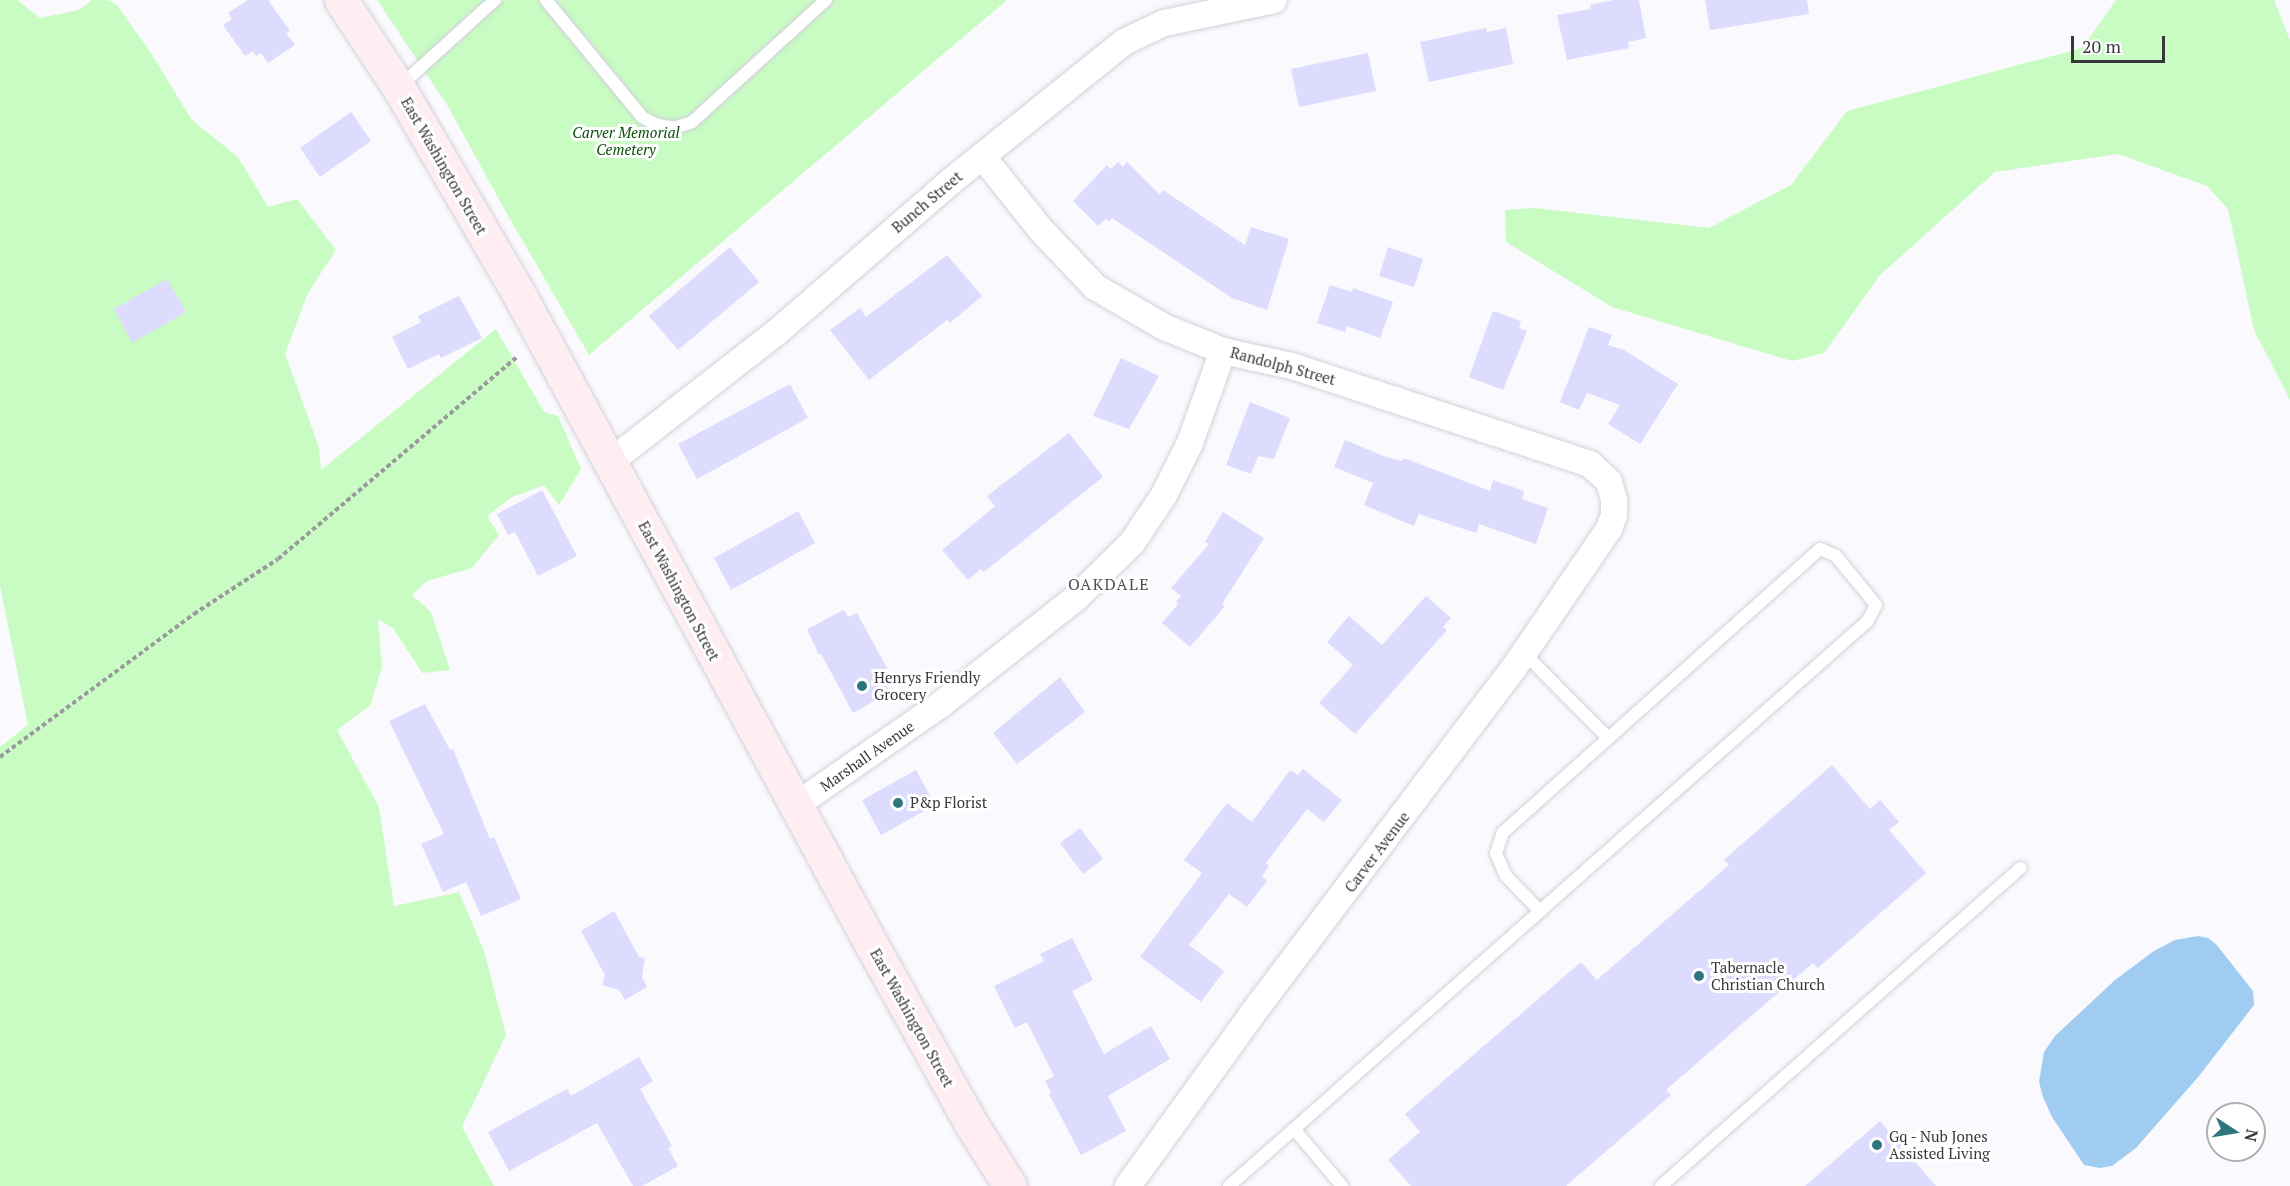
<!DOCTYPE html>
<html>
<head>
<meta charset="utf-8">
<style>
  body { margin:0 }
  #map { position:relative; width:2290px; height:1186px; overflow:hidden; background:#fafafe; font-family:"PT Serif",serif }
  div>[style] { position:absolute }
  .green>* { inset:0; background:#c8fcc2 }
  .water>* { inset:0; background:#a1ccf2 }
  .building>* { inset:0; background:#dddbfe }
  .path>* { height:4px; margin-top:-2px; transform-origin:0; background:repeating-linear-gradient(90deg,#9a9a9e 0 4.5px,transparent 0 7.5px) }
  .roads { filter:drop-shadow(0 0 2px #d2d1da) drop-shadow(0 0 2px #d2d1da) }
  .lane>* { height:12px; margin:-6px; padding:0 6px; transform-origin:6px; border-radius:6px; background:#fff }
  .street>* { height:26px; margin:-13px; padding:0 13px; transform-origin:13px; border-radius:13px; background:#fff }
  .secondary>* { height:33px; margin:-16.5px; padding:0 16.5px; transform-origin:16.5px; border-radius:16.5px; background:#feedf1 }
  .dots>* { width:16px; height:16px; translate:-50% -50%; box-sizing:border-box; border:3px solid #fff; border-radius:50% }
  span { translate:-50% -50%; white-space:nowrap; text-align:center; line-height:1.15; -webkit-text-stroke:6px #fff; paint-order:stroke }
  .park-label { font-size:15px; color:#0b4f08; font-style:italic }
  .street-label { font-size:15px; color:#38383c }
  .poi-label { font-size:15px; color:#38383c }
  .left { translate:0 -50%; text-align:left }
  .neighbourhood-label { font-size:16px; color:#4c4c53; letter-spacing:1.5px }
  .north { position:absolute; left:2206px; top:1102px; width:60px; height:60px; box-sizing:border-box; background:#fff; border:2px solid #afafb1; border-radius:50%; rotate:102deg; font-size:16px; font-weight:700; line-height:24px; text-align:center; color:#38383c }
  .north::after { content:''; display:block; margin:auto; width:21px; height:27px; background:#2d767e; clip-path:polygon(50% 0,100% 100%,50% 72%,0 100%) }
  .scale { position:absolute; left:2071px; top:36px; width:94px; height:27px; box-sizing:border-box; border:3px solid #38383c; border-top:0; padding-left:8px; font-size:18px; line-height:21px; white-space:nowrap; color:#38383c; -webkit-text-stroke:4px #fff; paint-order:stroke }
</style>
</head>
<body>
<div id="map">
  <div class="green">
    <i style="clip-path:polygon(0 0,17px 0,40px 18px,79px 10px,92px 0,107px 0,117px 5px,151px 53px,192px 120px,238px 157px,268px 207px,297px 199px,336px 250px,308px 293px,285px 354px,319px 447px,321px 470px,496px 329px,544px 412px,558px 416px,581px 469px,559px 505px,544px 485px,510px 498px,487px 516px,499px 535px,472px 568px,427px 581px,412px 595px,431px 612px,450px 670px,422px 673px,394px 629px,378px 619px,382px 667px,370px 706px,337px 730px,379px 807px,394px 906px,459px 892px,484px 951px,506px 1035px,462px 1127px,494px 1186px,0 1186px,0 747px,28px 725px,0 586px)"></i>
    <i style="clip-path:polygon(377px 0,1007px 0,589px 355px,506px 212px,447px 105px)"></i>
    <i style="clip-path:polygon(2116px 0,2274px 0,2290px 40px,2290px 400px,2254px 330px,2228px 209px,2207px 186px,2118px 154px,1995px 172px,1880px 275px,1824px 353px,1792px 361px,1612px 307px,1506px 242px,1505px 210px,1535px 208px,1709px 228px,1791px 185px,1847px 111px,2082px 48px)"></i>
  </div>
  <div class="water">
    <i style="clip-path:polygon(2198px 936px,2208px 938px,2216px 944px,2253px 991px,2254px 1005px,2199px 1076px,2136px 1148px,2112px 1166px,2100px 1168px,2084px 1165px,2052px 1117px,2043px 1097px,2039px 1082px,2044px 1052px,2055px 1036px,2115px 980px,2154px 951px,2175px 940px)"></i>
  </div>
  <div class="building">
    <i style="clip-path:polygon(248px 0,268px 0,290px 31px,286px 33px,295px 45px,268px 63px,261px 53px,256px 56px,253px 51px,245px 56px,223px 25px,232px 19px,228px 13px)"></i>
    <i style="clip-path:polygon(1613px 0,1639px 0,1646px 38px,1628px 42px,1629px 48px,1567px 60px,1557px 15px,1591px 9px,1590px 5px)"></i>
    <i style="clip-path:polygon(1705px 0,1807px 0,1809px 14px,1710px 30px)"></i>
    <i style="clip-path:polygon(1486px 28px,1487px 32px,1506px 28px,1513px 64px,1429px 82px,1420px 42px)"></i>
    <i style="clip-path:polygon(1368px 53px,1376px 91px,1299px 107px,1291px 69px)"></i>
    <i style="clip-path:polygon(351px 112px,371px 141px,320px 177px,300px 148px)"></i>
    <i style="clip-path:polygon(1118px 162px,1123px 167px,1127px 162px,1160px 195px,1163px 190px,1245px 245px,1251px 227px,1289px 239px,1267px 310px,1232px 298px,1112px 218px,1109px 221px,1106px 219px,1098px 226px,1073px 201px,1107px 165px,1111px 169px)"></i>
    <i style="clip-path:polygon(730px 247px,759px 282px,678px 350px,649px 316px)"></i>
    <i style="clip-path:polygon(1388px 247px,1423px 259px,1414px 287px,1379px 276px)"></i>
    <i style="clip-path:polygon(947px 255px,982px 296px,950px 323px,947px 320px,869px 380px,830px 330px,860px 308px,866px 317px)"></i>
    <i style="clip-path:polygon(167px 279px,186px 312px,132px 343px,114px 309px)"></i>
    <i style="clip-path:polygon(1330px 285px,1352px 292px,1353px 288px,1393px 302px,1380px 338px,1347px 326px,1345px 332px,1317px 323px)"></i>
    <i style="clip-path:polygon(459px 296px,482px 338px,441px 358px,439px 354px,408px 369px,392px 337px,421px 322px,418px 316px)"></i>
    <i style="clip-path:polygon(1493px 311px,1521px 321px,1519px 328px,1527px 331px,1503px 390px,1469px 377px)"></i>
    <i style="clip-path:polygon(1589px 327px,1612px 335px,1608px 345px,1624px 350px,1678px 384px,1640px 444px,1608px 424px,1620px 405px,1587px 393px,1579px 410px,1560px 402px)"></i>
    <i style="clip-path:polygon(1121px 358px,1159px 376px,1129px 429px,1093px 416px)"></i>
    <i style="clip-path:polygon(790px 384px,808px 418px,697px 479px,678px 444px)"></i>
    <i style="clip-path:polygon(1250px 402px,1290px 418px,1274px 459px,1258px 456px,1251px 474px,1226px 465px)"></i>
    <i style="clip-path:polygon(1069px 433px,1103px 477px,984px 572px,981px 569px,968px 580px,942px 550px,995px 506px,987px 496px)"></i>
    <i style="clip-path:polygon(1345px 440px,1386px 457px,1402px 461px,1404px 458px,1490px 491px,1493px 480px,1524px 491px,1522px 499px,1548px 508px,1536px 544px,1479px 524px,1476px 533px,1419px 514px,1414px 526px,1364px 505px,1373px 483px,1334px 467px)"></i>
    <i style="clip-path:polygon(542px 490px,577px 556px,538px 576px,515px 532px,508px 535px,497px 514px)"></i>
    <i style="clip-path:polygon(798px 511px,815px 543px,731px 590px,714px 558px)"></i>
    <i style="clip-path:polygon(1223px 512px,1264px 538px,1222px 604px,1225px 606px,1190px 647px,1162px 623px,1178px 604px,1176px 602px,1181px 596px,1171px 588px,1209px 544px,1205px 542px)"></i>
    <i style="clip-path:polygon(1426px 596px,1451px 618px,1443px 627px,1447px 630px,1355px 734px,1319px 703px,1353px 665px,1327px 642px,1349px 616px,1382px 645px)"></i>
    <i style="clip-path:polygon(844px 610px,848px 617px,857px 613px,888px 670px,880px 675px,890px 692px,853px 713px,821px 654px,819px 655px,807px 629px)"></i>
    <i style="clip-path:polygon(1060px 677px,1085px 712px,1017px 764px,993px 733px)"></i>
    <i style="clip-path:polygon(425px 704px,450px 750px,453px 749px,490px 839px,494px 837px,521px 899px,481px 916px,466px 882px,443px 892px,421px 844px,444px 834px,389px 721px)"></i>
    <i style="clip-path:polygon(1832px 765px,1870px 809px,1880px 800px,1899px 822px,1889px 830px,1926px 873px,1818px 968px,1813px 963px,1743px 1023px,1666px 1090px,1671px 1095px,1566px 1186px,1411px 1186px,1388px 1160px,1420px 1132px,1405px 1114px,1581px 962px,1597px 980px,1729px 865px,1724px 860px)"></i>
    <i style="clip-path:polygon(1303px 769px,1342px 800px,1324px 822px,1307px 809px,1266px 863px,1269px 866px,1262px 876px,1267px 881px,1247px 907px,1229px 894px,1189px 945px,1224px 971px,1201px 1002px,1140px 957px,1202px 873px,1184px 860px,1227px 803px,1252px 822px,1290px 770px,1298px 775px)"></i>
    <i style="clip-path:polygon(916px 770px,935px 805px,881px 835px,862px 800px)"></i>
    <i style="clip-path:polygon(1080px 828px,1103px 859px,1083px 874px,1060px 843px)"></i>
    <i style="clip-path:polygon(614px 911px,639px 957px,645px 958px,642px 977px,647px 987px,625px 1000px,619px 990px,602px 985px,605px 975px,581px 931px)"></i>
    <i style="clip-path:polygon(1072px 938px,1093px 980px,1072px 991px,1104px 1054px,1151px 1026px,1170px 1059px,1108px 1096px,1126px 1131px,1081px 1155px,1049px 1094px,1051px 1093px,1045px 1081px,1054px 1076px,1027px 1022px,1015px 1028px,994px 986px,1044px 961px,1040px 954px)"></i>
    <i style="clip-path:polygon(639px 1057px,653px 1081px,640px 1089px,672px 1146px,668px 1148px,678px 1166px,642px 1186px,633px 1186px,597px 1123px,509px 1171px,488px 1132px,567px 1089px,571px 1096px)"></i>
    <i style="clip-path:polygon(1880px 1121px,1936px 1186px,1805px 1186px)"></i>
  </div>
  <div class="path">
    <i style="left:0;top:757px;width:241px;rotate:-36.4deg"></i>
    <i style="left:194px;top:614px;width:100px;rotate:-33.2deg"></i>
    <i style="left:278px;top:559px;width:314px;rotate:-40.2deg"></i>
  </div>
  <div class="roads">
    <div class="lane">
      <i style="left:546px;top:0;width:151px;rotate:50.6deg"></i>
      <i style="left:642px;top:117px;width:15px;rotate:28deg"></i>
      <i style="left:655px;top:124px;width:19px;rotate:12deg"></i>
      <i style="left:674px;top:128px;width:19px;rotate:-18deg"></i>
      <i style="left:692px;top:122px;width:181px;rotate:-42.3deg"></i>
      <i style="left:399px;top:87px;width:130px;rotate:-42.2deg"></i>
      <i style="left:1524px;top:653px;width:120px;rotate:45.3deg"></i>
      <i style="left:1294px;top:1129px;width:75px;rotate:49.9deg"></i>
      <i style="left:1229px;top:1186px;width:86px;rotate:-41.2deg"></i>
      <i style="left:1294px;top:1129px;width:329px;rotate:-41.5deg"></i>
      <i style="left:1540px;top:911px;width:436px;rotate:-41.5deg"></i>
      <i style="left:1867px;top:622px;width:19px;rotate:-62deg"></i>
      <i style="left:1876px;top:605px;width:63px;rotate:-129.2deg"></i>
      <i style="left:1836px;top:556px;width:17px;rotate:-156deg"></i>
      <i style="left:1820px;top:549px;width:425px;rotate:138.2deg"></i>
      <i style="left:1503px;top:832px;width:22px;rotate:108deg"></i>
      <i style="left:1496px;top:853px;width:25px;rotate:67deg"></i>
      <i style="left:1506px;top:876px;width:49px;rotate:45.8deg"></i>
      <i style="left:1661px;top:1186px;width:480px;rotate:-41.5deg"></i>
    </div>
    <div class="street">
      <i style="left:982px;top:156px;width:95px;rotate:51.4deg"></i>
      <i style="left:1041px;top:230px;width:79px;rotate:46.5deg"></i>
      <i style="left:1095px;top:287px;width:80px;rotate:30.1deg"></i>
      <i style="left:1164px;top:327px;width:64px;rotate:22.1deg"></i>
      <i style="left:1223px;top:351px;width:71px;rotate:12.3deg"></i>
      <i style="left:1292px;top:366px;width:314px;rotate:18.2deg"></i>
      <i style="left:1590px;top:464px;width:26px;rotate:43deg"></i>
      <i style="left:1609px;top:482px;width:19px;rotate:74deg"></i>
      <i style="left:1614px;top:500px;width:15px;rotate:90deg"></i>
      <i style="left:1614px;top:515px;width:15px;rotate:110deg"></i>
      <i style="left:1609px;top:529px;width:170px;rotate:124.4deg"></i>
      <i style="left:1513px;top:669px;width:435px;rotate:127.1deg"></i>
      <i style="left:1251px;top:1016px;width:210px;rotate:125.9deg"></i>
      <i style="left:610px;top:462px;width:212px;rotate:-37.9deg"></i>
      <i style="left:777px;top:332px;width:229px;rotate:-40.9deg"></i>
      <i style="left:950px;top:182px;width:223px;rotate:-38.8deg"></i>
      <i style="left:1124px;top:42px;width:44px;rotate:-25.4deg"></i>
      <i style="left:1164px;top:23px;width:112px;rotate:-11.8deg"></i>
      <i style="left:795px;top:806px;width:177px;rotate:-34.9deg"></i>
      <i style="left:940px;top:705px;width:173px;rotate:-38.2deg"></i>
      <i style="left:1076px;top:598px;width:78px;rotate:-44.5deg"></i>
      <i style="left:1132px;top:543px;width:58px;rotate:-56.3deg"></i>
      <i style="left:1164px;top:495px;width:58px;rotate:-63.4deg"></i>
      <i style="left:1190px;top:443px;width:98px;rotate:-70.3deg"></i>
    </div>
    <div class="secondary">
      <i style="left:341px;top:0;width:105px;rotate:56.6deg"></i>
      <i style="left:399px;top:88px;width:241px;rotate:59.8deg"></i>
      <i style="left:520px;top:296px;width:735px;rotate:61.55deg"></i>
      <i style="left:870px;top:942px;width:206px;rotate:60.9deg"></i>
      <i style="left:970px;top:1122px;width:75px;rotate:58deg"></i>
    </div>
  </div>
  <div class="dots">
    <i style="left:862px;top:686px;background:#2d767e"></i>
    <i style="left:898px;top:803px;background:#2d767e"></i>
    <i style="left:1699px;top:976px;background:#2d767e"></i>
    <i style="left:1877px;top:1145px;background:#2d767e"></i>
  </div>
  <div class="park-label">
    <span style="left:626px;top:141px">Carver Memorial<br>Cemetery</span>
  </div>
  <div class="street-label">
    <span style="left:444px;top:166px;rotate:60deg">East Washington Street</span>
    <span style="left:927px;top:202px;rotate:-40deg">Bunch Street</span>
    <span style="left:1283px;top:366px;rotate:15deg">Randolph Street</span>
    <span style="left:679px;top:591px;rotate:62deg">East Washington Street</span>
    <span style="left:867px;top:756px;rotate:-35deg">Marshall Avenue</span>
    <span style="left:1377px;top:852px;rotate:-53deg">Carver Avenue</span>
    <span style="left:912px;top:1018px;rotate:61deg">East Washington Street</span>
  </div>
  <div class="poi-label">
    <span class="left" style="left:874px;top:686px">Henrys Friendly<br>Grocery</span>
    <span class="left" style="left:910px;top:803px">P&amp;p Florist</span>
    <span class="left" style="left:1711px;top:976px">Tabernacle<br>Christian Church</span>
    <span class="left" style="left:1889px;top:1145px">Gq - Nub Jones<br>Assisted Living</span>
  </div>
  <div class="neighbourhood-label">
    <span style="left:1109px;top:584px">OAKDALE</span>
  </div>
  <div class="north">N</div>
  <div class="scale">20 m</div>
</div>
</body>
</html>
